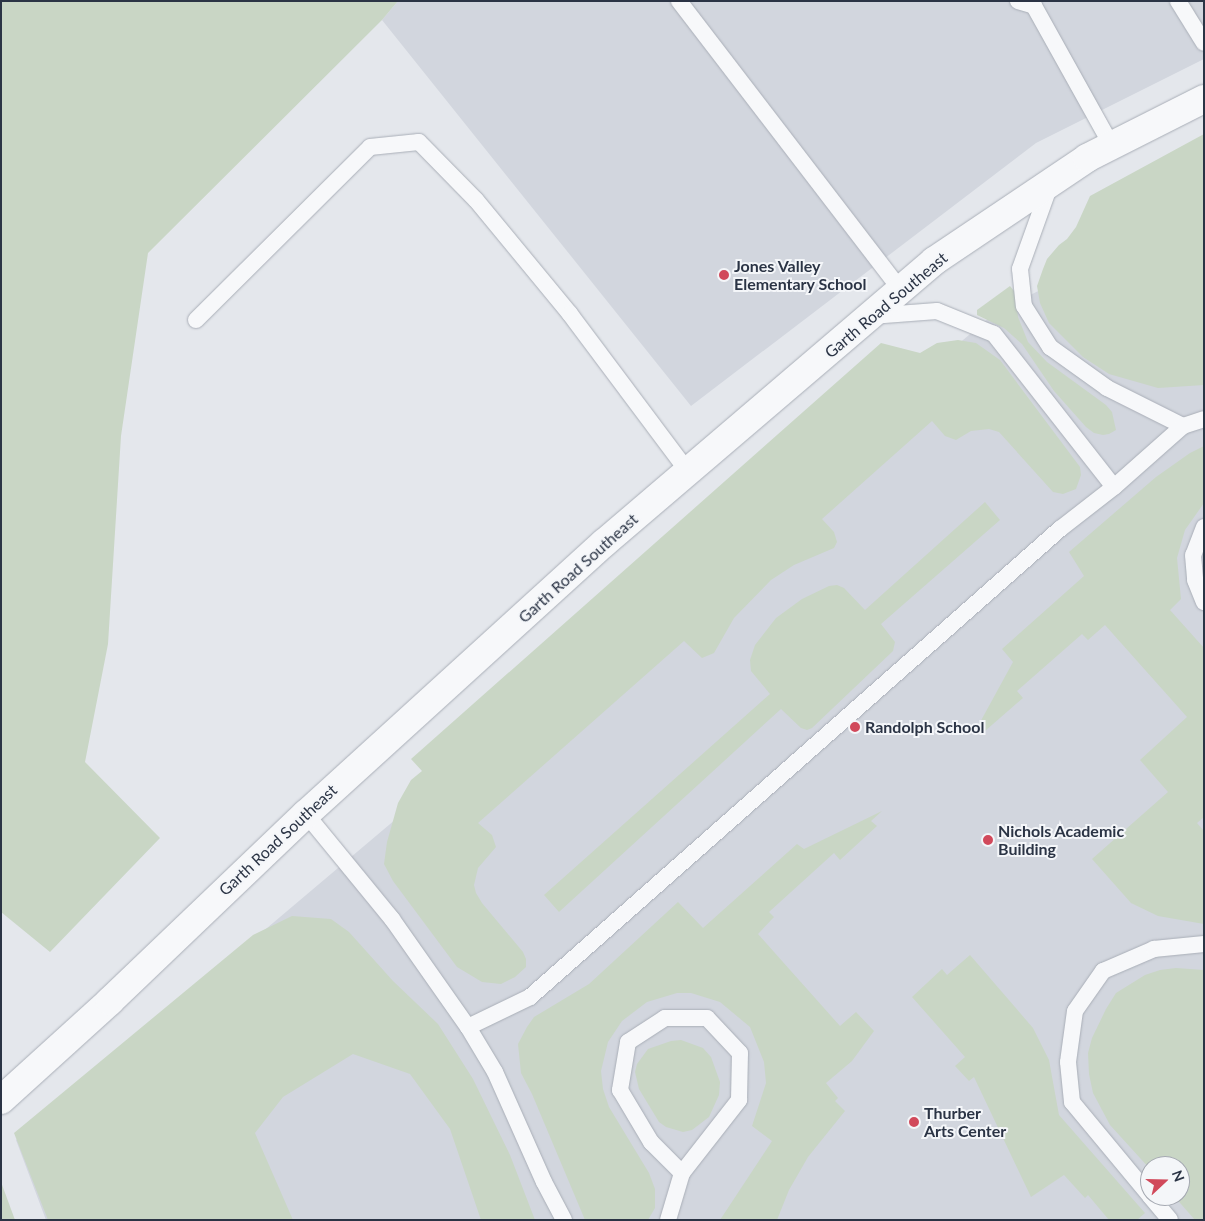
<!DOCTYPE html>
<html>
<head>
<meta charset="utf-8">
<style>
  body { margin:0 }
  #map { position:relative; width:1205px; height:1221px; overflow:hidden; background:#e4e7ec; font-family:Lato,sans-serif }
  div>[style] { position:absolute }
  .built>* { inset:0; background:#d2d6de }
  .green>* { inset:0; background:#c9d6c5 }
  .roads { filter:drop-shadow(0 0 1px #a9aeb7) drop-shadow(0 0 1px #a9aeb7) }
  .service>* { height:16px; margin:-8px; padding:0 8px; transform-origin:8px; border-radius:8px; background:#f7f8fa }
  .tertiary>* { height:28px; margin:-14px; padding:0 14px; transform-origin:14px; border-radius:14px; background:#f7f8fa }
  .dots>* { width:14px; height:14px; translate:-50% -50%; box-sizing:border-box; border:2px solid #f4f6f9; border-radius:50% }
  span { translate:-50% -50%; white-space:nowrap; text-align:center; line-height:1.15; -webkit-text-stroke:4px #f4f6f9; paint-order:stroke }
  .poi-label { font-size:16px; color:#2b3445; font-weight:700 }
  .left { translate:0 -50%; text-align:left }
  .street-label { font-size:16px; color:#2b3445 }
  .frame { position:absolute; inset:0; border:2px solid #2b3445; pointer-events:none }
  .north { position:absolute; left:1140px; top:1156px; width:50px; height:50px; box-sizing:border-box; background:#f4f6f9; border:1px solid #a4a8b1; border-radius:50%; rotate:69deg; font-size:14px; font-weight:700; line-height:20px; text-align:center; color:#2b3445 }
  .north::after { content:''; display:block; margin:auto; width:18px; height:22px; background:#d1495b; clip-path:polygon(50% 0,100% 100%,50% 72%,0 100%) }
</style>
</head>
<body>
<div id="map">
  <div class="built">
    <i style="clip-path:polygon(398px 1px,1204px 1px,1204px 59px,1036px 143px,691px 406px,382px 20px)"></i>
    <i style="clip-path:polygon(evenodd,1204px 207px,1204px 1220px,46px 1220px,16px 1140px,995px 313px,1204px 207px,1150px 1166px,1180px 1166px,1180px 1196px,1150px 1196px,1150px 1166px)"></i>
  </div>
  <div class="green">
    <i style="clip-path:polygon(1px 1px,398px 1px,382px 20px,148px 253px,121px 436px,108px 644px,85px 762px,160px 838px,50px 952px,1px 912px)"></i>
    <i style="clip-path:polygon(1204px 134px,1204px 385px,1158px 388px,1109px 374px,1083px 357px,1049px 323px,1040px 303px,1037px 286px,1043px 269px,1047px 259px,1059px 245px,1067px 239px,1076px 227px,1090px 196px)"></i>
    <i style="clip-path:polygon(1010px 286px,1015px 292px,1018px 317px,1028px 342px,1047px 362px,1106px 405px,1112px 412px,1116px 430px,1109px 434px,1103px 435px,1094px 433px,1086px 427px,1054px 391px,1022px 344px,1004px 328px,977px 315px,977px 310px)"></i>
    <i style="clip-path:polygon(958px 340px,976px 343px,1000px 360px,1080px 467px,1081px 475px,1076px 489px,1063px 494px,1053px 492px,999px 432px,989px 429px,971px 431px,956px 440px,945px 436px,932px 421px,822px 519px,834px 532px,837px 542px,834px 548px,794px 565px,771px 580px,734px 618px,714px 653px,702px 658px,684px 641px,478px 823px,492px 835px,496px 847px,478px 868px,474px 885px,476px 893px,482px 903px,523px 952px,526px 959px,526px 967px,515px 977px,501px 984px,482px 982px,457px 967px,393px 881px,384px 864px,387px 842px,398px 803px,411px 780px,422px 771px,411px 759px,881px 343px,920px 353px,937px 343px)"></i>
    <i style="clip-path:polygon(1204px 446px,1204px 503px,1185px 530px,1177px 558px,1181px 599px,1170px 610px,1204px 648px,1204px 817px,1197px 823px,1204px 831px,1204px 924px,1158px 916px,1131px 903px,1092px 859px,1168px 792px,1140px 760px,1187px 717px,1105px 625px,1088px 640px,1082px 634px,1017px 691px,1023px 698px,985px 731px,978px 726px,1013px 662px,1002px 649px,1084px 576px,1069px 552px,1156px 477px,1190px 453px)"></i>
    <i style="clip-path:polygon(985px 502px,1000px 520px,881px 624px,895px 642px,893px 651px,812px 728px,807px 730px,801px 728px,781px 709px,559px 912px,544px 895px,770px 694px,751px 671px,750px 660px,755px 645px,776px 618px,802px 599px,829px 586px,837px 585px,844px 588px,865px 610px)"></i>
    <i style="clip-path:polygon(882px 811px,871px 821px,877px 826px,840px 860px,834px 853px,769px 912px,774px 917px,758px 934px,840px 1026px,856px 1012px,874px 1031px,852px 1061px,826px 1083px,838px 1098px,835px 1101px,845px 1111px,808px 1157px,789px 1190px,777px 1220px,720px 1220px,772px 1141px,752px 1126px,766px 1083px,764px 1062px,750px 1027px,720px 1002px,691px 993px,677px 993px,647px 1002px,622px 1021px,608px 1042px,601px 1071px,603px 1089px,609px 1107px,649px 1173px,655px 1189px,655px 1208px,648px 1220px,585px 1220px,532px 1094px,521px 1073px,518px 1044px,527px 1027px,534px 1017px,589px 984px,678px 902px,703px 928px,797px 844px,804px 849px)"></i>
    <i style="clip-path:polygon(292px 916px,331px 919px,349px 932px,393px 981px,438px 1024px,473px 1079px,510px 1155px,535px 1220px,481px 1220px,450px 1129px,410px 1074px,353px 1054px,283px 1097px,255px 1133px,293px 1220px,48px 1220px,14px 1133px,253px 935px)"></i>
    <i style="clip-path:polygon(970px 955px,1033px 1028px,1049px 1060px,1059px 1115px,1145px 1213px,1137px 1220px,1109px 1220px,1088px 1195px,1085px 1198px,1064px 1175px,1031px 1197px,974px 1077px,969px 1081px,955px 1066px,965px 1057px,912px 997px,942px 969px,947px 975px)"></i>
    <i style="clip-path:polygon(1176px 968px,1204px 970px,1204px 1220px,1195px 1220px,1174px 1196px,1180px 1196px,1180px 1166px,1150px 1166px,1150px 1169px,1110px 1125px,1093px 1093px,1089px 1074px,1088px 1053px,1092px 1038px,1106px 1009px,1116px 993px,1145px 975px,1160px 970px)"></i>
    <i style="clip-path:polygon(681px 1040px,703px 1048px,711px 1057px,720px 1082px,719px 1095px,709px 1117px,692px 1130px,683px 1132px,666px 1127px,659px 1122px,639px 1089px,635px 1072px,637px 1064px,648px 1049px,671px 1041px)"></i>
    <i style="clip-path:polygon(1px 1182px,15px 1220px,1px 1220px)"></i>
  </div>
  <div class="roads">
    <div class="service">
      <i style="left:679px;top:1px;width:364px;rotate:52.5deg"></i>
      <i style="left:1018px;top:1px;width:17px;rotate:17deg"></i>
      <i style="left:1034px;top:6px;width:160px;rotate:60.9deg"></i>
      <i style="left:1178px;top:1px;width:49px;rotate:58.2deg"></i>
      <i style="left:1050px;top:185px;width:89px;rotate:109.7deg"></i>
      <i style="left:1020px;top:269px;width:37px;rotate:84deg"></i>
      <i style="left:1024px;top:306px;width:49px;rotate:57.6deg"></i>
      <i style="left:1050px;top:347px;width:70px;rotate:35.7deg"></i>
      <i style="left:1107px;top:388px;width:85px;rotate:26.6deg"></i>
      <i style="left:871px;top:316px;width:66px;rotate:-4.3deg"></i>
      <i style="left:937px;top:311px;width:61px;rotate:22deg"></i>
      <i style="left:994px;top:334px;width:194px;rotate:51.9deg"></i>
      <i style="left:196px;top:320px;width:245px;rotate:-44.8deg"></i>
      <i style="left:370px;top:147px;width:49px;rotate:-5.8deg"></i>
      <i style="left:419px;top:142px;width:81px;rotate:45.5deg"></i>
      <i style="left:476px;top:200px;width:148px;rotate:50.5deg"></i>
      <i style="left:570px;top:314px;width:197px;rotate:53.2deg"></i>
      <i style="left:1204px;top:527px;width:30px;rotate:111deg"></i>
      <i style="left:1193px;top:555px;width:25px;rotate:85deg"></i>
      <i style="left:1195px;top:580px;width:24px;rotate:68deg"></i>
      <i style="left:306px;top:814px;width:136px;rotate:50.7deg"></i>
      <i style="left:392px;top:919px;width:132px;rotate:54.9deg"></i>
      <i style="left:468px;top:1027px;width:52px;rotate:59deg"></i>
      <i style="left:495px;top:1072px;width:120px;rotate:66deg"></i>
      <i style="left:544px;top:1182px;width:43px;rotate:62.2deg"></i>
      <i style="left:468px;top:1027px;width:69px;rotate:-25.8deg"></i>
      <i style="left:530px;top:997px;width:707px;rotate:-41.45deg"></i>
      <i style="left:1060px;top:529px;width:68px;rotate:-37.9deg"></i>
      <i style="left:1114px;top:487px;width:92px;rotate:-41.5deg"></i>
      <i style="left:1183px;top:426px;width:22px;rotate:-18deg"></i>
      <i style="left:1150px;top:1196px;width:122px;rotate:-129.7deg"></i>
      <i style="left:1072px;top:1102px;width:40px;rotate:-95.7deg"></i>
      <i style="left:1068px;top:1062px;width:51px;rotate:-82.2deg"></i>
      <i style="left:1075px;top:1011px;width:49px;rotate:-55deg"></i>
      <i style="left:1103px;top:971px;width:56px;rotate:-23.3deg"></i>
      <i style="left:1154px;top:949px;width:50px;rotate:-5.7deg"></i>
      <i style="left:1150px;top:1196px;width:31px;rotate:50deg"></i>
      <i style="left:668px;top:1220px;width:49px;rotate:-73.4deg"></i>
      <i style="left:682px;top:1173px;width:93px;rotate:-52deg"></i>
      <i style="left:739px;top:1100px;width:47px;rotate:-88.8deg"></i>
      <i style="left:740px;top:1053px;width:48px;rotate:-133.3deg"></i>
      <i style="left:707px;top:1018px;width:42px;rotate:180deg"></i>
      <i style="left:665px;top:1018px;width:44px;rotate:147deg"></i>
      <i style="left:628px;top:1042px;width:49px;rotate:99.5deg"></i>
      <i style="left:620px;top:1090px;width:61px;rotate:59.2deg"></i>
      <i style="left:651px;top:1142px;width:44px;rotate:45deg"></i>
    </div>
    <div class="tertiary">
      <i style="left:1px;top:1100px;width:147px;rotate:-42.2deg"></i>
      <i style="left:110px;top:1001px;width:271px;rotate:-43.7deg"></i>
      <i style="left:306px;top:814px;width:403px;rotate:-42.3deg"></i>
      <i style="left:604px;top:543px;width:434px;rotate:-40.5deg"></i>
      <i style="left:934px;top:261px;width:184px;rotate:-33.9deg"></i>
      <i style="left:1087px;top:158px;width:131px;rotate:-26.8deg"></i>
    </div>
  </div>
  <div class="dots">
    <i style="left:724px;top:275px;background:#d1495b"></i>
    <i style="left:855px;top:727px;background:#d1495b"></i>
    <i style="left:988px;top:840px;background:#d1495b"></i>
    <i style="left:914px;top:1122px;background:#d1495b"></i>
  </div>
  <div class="poi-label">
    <span class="left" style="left:734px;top:275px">Jones Valley<br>Elementary School</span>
    <span class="left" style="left:865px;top:727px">Randolph School</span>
    <span class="left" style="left:998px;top:840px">Nichols Academic<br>Building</span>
    <span class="left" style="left:924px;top:1122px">Thurber<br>Arts Center</span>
  </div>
  <div class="street-label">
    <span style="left:886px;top:305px;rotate:-40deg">Garth Road Southeast</span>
    <span style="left:578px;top:568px;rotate:-42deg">Garth Road Southeast</span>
    <span style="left:278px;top:840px;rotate:-43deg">Garth Road Southeast</span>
  </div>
  <div class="frame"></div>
  <div class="north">N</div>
</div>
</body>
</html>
